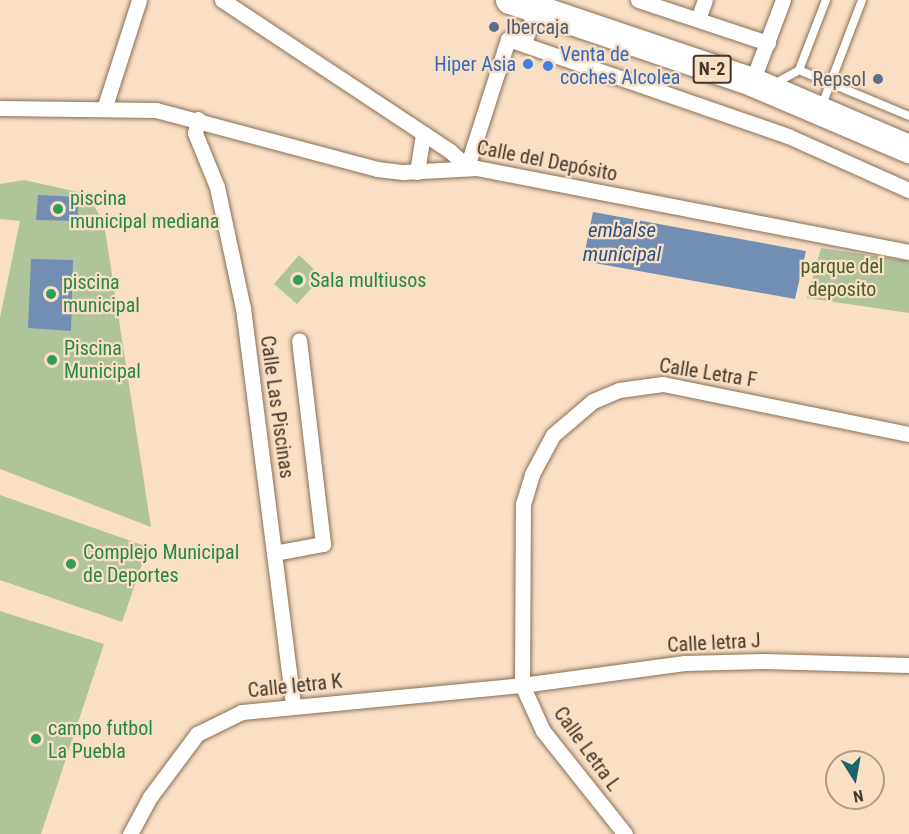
<!DOCTYPE html>
<html>
<head>
<meta charset="utf-8">
<style>
  body { margin:0 }
  #map { position:relative; width:909px; height:834px; overflow:hidden; background:#f9dfc4; font-family:"Roboto Condensed",sans-serif }
  div>[style] { position:absolute }
  .green>* { inset:0; background:#b0c49c }
  .water>* { inset:0; background:#728fb3 }
  .roads { filter:drop-shadow(0 0 2px #877057) drop-shadow(0 0 2px #877057) }
  .lane>* { height:8px; margin:-4px; padding:0 4px; transform-origin:4px; border-radius:4px; background:#fff }
  .street>* { height:15px; margin:-7.5px; padding:0 7.5px; transform-origin:7.5px; border-radius:7.5px; background:#fff }
  .highway>* { height:28px; margin:-14px; padding:0 14px; transform-origin:14px; border-radius:14px; background:#fff }
  .dots>* { width:16px; height:16px; translate:-50% -50%; box-sizing:border-box; border:3px solid #f9dfc4; border-radius:50% }
  span { translate:-50% -50%; white-space:nowrap; text-align:center; line-height:1.15; -webkit-text-stroke:4.5px #f9dfc4; paint-order:stroke }
  .shield-label span { padding:2px 4px; background:#f9dfc4; border:2px solid; border-radius:4px; -webkit-text-stroke-width:0 }
  .shield-label { font-size:18px; color:#42382d; font-weight:700 }
  .service-label { font-size:20px; color:#4e5e75 }
  .left { translate:0 -50%; text-align:left }
  .right { translate:-100% -50%; text-align:right }
  .shop-label { font-size:20px; color:#366cbe }
  .street-label { font-size:20px; color:#42382d }
  .leisure-label { font-size:20px; color:#27864d }
  .park-label { font-size:20px; color:#476124 }
  .water-label { font-size:21px; color:#295384; font-style:italic }
  .north { position:absolute; left:825px; top:750px; width:60px; height:60px; box-sizing:border-box; background:#f9dfc4; border:2px solid #b09c88; border-radius:50%; rotate:169deg; font-size:16px; font-weight:700; line-height:24px; text-align:center; color:#42382d }
  .north::after { content:''; display:block; margin:auto; width:21px; height:27px; background:#18666c; clip-path:polygon(50% 0,100% 100%,50% 72%,0 100%) }
</style>
</head>
<body>
<div id="map">
  <div class="green">
    <i style="clip-path:polygon(24px 180px,87px 194px,104px 223px,151px 527px,0 469px,0 318px,20px 221px,0 219px,0 184px)"></i>
    <i style="clip-path:polygon(821px 248px,909px 261px,909px 313px,807px 298px)"></i>
    <i style="clip-path:polygon(299px 255px,322px 277px,297px 304px,274px 284px)"></i>
    <i style="clip-path:polygon(0 495px,148px 547px,122px 622px,0 580px)"></i>
    <i style="clip-path:polygon(0 611px,104px 644px,41px 834px,0 834px)"></i>
  </div>
  <div class="water">
    <i style="clip-path:polygon(38px 195px,79px 197px,77px 221px,36px 220px)"></i>
    <i style="clip-path:polygon(593px 212px,806px 251px,795px 299px,583px 261px)"></i>
    <i style="clip-path:polygon(31px 259px,73px 260px,71px 331px,28px 328px)"></i>
  </div>
  <div class="roads">
    <div class="lane">
      <i style="left:799px;top:70px;width:75px;rotate:-68.9deg"></i>
      <i style="left:774px;top:84px;width:29px;rotate:-29deg"></i>
      <i style="left:799px;top:70px;width:119px;rotate:22.7deg"></i>
      <i style="left:822px;top:105px;width:112px;rotate:-69.1deg"></i>
    </div>
    <div class="street">
      <i style="left:222px;top:0;width:273px;rotate:33.5deg"></i>
      <i style="left:450px;top:151px;width:23px;rotate:43deg"></i>
      <i style="left:638px;top:0;width:137px;rotate:18.3deg"></i>
      <i style="left:698px;top:19px;width:20px;rotate:-70deg"></i>
      <i style="left:524px;top:43px;width:37px;rotate:-71deg"></i>
      <i style="left:752px;top:82px;width:88px;rotate:-69.3deg"></i>
      <i style="left:105px;top:106px;width:111px;rotate:-72.2deg"></i>
      <i style="left:0;top:108px;width:156px;rotate:0.7deg"></i>
      <i style="left:156px;top:110px;width:229px;rotate:14.9deg"></i>
      <i style="left:377px;top:169px;width:26px;rotate:7deg"></i>
      <i style="left:403px;top:172px;width:74px;rotate:-3.1deg"></i>
      <i style="left:477px;top:168px;width:440px;rotate:11deg"></i>
      <i style="left:198px;top:119px;width:14px;rotate:102deg"></i>
      <i style="left:195px;top:133px;width:58px;rotate:67.8deg"></i>
      <i style="left:217px;top:187px;width:124px;rotate:77.9deg"></i>
      <i style="left:243px;top:308px;width:401px;rotate:82.8deg"></i>
      <i style="left:467px;top:167px;width:134px;rotate:-72.2deg"></i>
      <i style="left:508px;top:39px;width:296px;rotate:19.1deg"></i>
      <i style="left:788px;top:136px;width:133px;rotate:24.1deg"></i>
      <i style="left:417px;top:172px;width:39px;rotate:-81deg"></i>
      <i style="left:274px;top:553px;width:50px;rotate:-10.4deg"></i>
      <i style="left:323px;top:544px;width:205px;rotate:-96.7deg"></i>
      <i style="left:130px;top:834px;width:42px;rotate:-61.6deg"></i>
      <i style="left:150px;top:797px;width:79px;rotate:-53.3deg"></i>
      <i style="left:197px;top:734px;width:50px;rotate:-26.1deg"></i>
      <i style="left:242px;top:712px;width:281px;rotate:-5.5deg"></i>
      <i style="left:522px;top:685px;width:164px;rotate:-7.7deg"></i>
      <i style="left:685px;top:663px;width:78px;rotate:-1.5deg"></i>
      <i style="left:763px;top:661px;width:146px;rotate:1.6deg"></i>
      <i style="left:625px;top:834px;width:132px;rotate:-128.5deg"></i>
      <i style="left:543px;top:731px;width:51px;rotate:-114.5deg"></i>
      <i style="left:522px;top:685px;width:181px;rotate:-89.7deg"></i>
      <i style="left:523px;top:504px;width:31px;rotate:-73deg"></i>
      <i style="left:532px;top:474px;width:44px;rotate:-61.7deg"></i>
      <i style="left:553px;top:435px;width:52px;rotate:-40.4deg"></i>
      <i style="left:593px;top:401px;width:28px;rotate:-23deg"></i>
      <i style="left:619px;top:390px;width:44px;rotate:-7.8deg"></i>
      <i style="left:663px;top:384px;width:251px;rotate:11.5deg"></i>
    </div>
    <div class="highway">
      <i style="left:510px;top:0;width:256px;rotate:18.7deg"></i>
      <i style="left:752px;top:82px;width:171px;rotate:23.1deg"></i>
    </div>
  </div>
  <div class="dots">
    <i style="left:494px;top:27px;background:#5c6f8a"></i>
    <i style="left:528px;top:64px;background:#3f7fe0"></i>
    <i style="left:548px;top:66px;background:#3f7fe0"></i>
    <i style="left:878px;top:79px;background:#5c6f8a"></i>
    <i style="left:58px;top:209px;background:#2e9e5b"></i>
    <i style="left:298px;top:280px;background:#2e9e5b"></i>
    <i style="left:51px;top:294px;background:#2e9e5b"></i>
    <i style="left:52px;top:360px;background:#2e9e5b"></i>
    <i style="left:71px;top:564px;background:#2e9e5b"></i>
    <i style="left:36px;top:739px;background:#2e9e5b"></i>
  </div>
  <div class="shield-label">
    <span style="left:712px;top:69px">N-2</span>
  </div>
  <div class="service-label">
    <span class="left" style="left:506px;top:27px">Ibercaja</span>
    <span class="right" style="left:866px;top:79px">Repsol</span>
  </div>
  <div class="shop-label">
    <span class="left" style="left:560px;top:66px">Venta de<br>coches Alcolea</span>
    <span class="right" style="left:516px;top:64px">Hiper Asia</span>
  </div>
  <div class="street-label">
    <span style="left:547px;top:161px;rotate:11deg">Calle del Depósito</span>
    <span style="left:708px;top:373px;rotate:9deg">Calle Letra F</span>
    <span style="left:277px;top:407px;rotate:82deg">Calle Las Piscinas</span>
    <span style="left:714px;top:643px;rotate:-3deg">Calle letra J</span>
    <span style="left:295px;top:686px;rotate:-6deg">Calle letra K</span>
    <span style="left:587px;top:749px;rotate:54deg">Calle Letra L</span>
  </div>
  <div class="leisure-label">
    <span class="left" style="left:70px;top:210px">piscina<br>municipal mediana</span>
    <span class="left" style="left:310px;top:280px">Sala multiusos</span>
    <span class="left" style="left:63px;top:294px">piscina<br>municipal</span>
    <span class="left" style="left:64px;top:360px">Piscina<br>Municipal</span>
    <span class="left" style="left:83px;top:564px">Complejo Municipal<br>de Deportes</span>
    <span class="left" style="left:48px;top:740px">campo futbol<br>La Puebla</span>
  </div>
  <div class="park-label">
    <span style="left:842px;top:278px">parque del<br>deposito</span>
  </div>
  <div class="water-label">
    <span style="left:622px;top:242px">embalse<br>municipal</span>
  </div>
  <div class="north">N</div>
</div>
</body>
</html>
